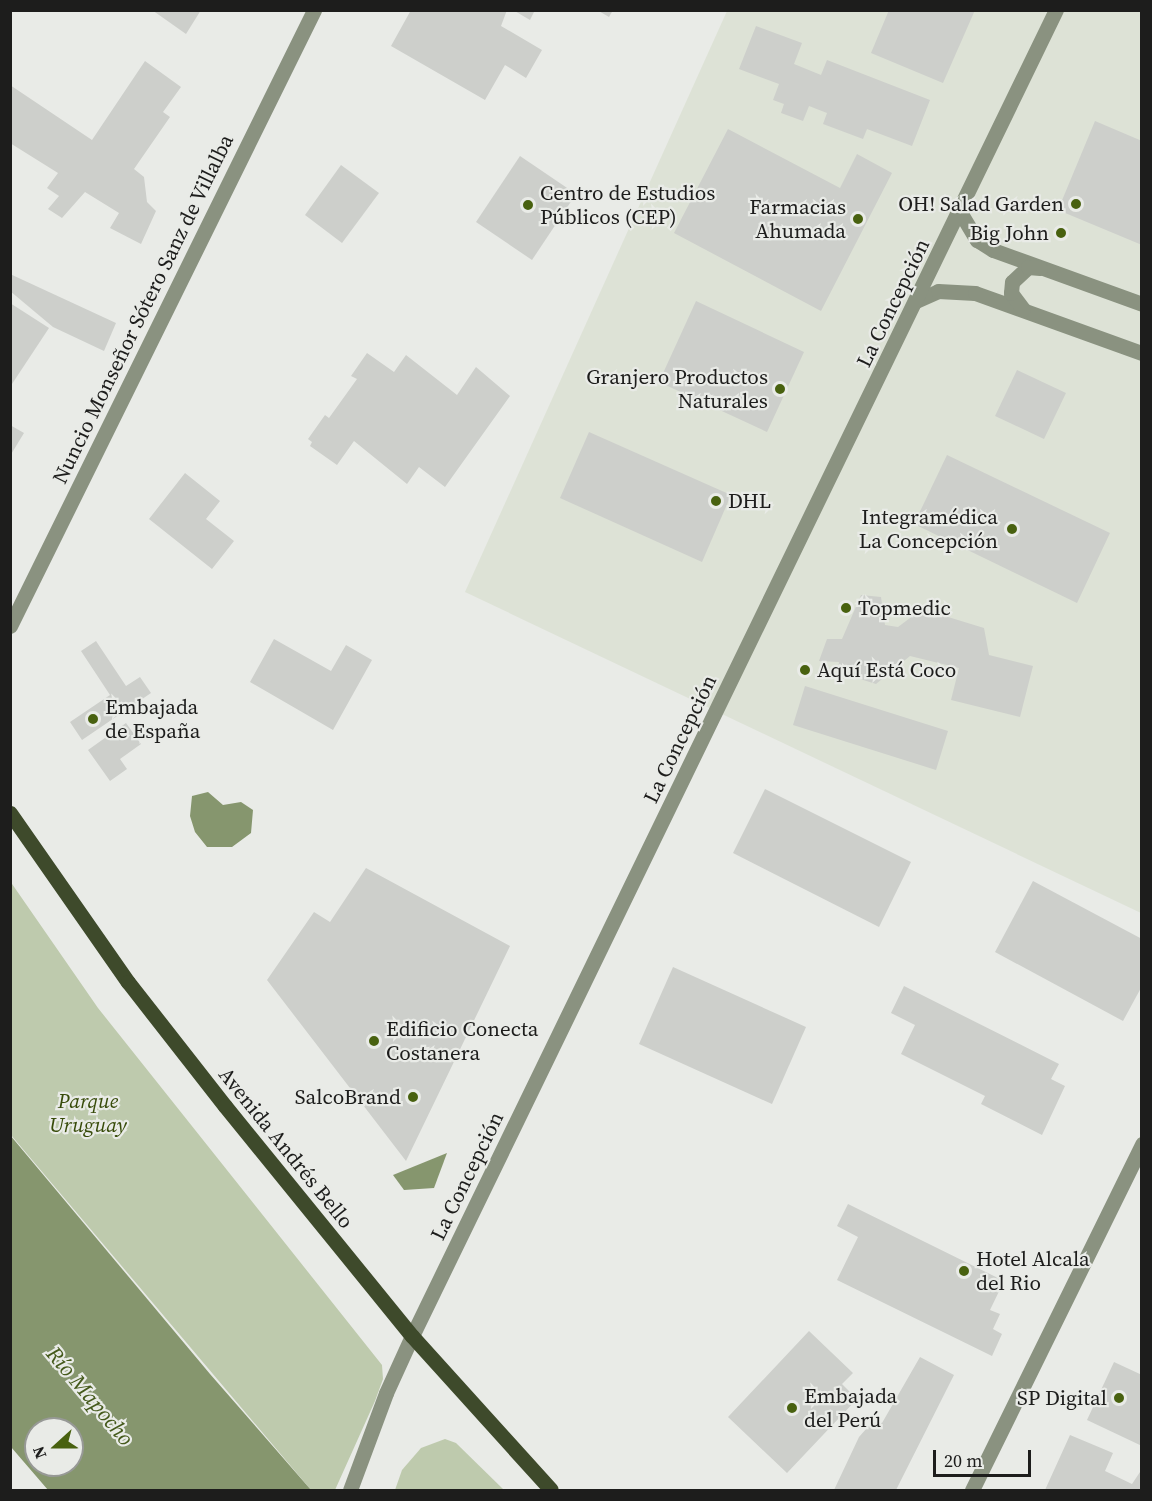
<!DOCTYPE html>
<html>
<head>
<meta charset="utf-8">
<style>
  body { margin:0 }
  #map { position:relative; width:1152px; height:1501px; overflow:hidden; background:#e9ebe7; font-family:"Source Serif 4",serif }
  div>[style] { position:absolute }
  .built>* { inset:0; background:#dde2d6 }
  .green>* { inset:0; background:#becaad }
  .water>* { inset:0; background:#86966e }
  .building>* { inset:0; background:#cdcfcb }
  .minor>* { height:15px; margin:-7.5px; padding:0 7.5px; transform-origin:7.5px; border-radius:7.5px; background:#8a9280 }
  .major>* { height:15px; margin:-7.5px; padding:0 7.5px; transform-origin:7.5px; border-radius:7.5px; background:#3e4a2b }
  .dots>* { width:16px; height:16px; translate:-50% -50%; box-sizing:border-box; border:3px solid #e9ebe7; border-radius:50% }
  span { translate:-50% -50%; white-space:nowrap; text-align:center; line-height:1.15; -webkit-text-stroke:4.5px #e9ebe7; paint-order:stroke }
  .poi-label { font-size:21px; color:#1d1d1c }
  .left { translate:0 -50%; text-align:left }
  .right { translate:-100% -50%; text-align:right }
  .street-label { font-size:21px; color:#1d1d1c }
  .park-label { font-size:21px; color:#374b09; font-style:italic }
  .water-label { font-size:22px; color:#455a1c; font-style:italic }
  .frame { position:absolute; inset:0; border:12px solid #1d1d1c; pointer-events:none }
  .north { position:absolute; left:24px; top:1417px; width:60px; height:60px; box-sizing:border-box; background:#e9ebe7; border:2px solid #979996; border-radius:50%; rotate:249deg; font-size:16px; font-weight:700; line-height:24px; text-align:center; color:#1d1d1c }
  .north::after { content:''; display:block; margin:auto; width:21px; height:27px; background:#48610f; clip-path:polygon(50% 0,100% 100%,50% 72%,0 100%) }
  .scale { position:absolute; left:933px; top:1450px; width:98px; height:27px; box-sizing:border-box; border:3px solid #1d1d1c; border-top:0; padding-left:8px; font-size:18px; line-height:21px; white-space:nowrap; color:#1d1d1c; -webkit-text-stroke:4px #e9ebe7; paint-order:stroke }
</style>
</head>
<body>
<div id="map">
  <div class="built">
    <i style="clip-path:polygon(727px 11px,1141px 11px,1141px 913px,465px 592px)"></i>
  </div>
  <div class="green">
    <i style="clip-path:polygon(10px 881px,98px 1008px,382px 1365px,383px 1379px,375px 1401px,335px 1490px,311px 1490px,11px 1135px)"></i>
    <i style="clip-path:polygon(445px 1439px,456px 1443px,504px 1490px,395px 1490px,402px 1470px,421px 1448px)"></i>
  </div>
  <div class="water">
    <i style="clip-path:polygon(208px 792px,223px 805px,241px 802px,253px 810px,251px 833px,232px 847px,207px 847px,195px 832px,190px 816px,192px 796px)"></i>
    <i style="clip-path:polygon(evenodd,10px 1135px,210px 1374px,311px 1490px,48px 1490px,11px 1447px,10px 1135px,36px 1429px,72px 1429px,72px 1465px,36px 1465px,36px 1429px)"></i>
    <i style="clip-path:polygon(447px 1153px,434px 1188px,404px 1190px,393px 1175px)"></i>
  </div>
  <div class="building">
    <i style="clip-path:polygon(152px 10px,201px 10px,186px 34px)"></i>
    <i style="clip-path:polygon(411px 10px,507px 10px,501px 26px,542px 50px,526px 78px,505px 65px,485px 100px,391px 46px)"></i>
    <i style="clip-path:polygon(513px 10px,535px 10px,530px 20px)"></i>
    <i style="clip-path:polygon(597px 10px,613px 10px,609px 17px)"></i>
    <i style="clip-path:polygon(889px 10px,975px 10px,943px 83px,871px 53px)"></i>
    <i style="clip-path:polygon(756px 26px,802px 43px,794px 64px,821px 75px,827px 60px,930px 100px,912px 146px,867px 129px,863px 139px,823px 124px,827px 113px,809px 106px,803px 121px,781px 113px,784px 104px,773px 100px,779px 84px,739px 69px)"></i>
    <i style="clip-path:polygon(145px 61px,181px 87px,163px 112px,170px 117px,134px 169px,144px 177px,147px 202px,156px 211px,141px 244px,110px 228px,119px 213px,85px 192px,62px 218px,48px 209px,59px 196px,47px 188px,58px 173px,10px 143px,10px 85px,92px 140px)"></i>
    <i style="clip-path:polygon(1095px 121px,1142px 141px,1142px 245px,1058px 210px)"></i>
    <i style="clip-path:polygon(728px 129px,840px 188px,857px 154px,892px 173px,821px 311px,674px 233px)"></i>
    <i style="clip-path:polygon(520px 156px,576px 194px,532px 260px,476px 222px)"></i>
    <i style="clip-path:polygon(341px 165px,379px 193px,342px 243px,305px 215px)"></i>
    <i style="clip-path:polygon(10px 274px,116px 323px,104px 351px,53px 327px,10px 291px)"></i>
    <i style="clip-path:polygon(696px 301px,804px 352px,767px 432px,659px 382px)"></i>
    <i style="clip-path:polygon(10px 303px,49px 328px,10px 387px)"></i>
    <i style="clip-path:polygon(367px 353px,394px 372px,406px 355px,457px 395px,476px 367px,510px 396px,445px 487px,419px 467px,407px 484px,354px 441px,337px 465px,310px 446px,312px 442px,308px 439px,325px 415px,329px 418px,357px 379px,351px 376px)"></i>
    <i style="clip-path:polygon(1017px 370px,1066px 393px,1044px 439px,995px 416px)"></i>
    <i style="clip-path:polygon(10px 425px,24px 433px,10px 456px)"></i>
    <i style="clip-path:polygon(589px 432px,731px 495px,702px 562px,560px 498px)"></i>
    <i style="clip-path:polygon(947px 455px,1110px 533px,1077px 603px,914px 524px)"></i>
    <i style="clip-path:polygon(185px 473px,220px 501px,206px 519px,234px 541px,212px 569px,149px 519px)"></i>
    <i style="clip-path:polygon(861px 595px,881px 597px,885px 625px,898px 627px,922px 609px,984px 628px,989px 655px,1033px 666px,1020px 717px,951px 700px,959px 668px,910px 656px,876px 684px,838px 672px,839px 662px,819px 661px,827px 639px,842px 639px)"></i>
    <i style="clip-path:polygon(274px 639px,331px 671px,346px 645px,372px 660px,333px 730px,250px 682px)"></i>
    <i style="clip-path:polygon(96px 641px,126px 686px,140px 677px,151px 693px,82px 740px,70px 722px,110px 695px,81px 651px)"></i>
    <i style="clip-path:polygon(805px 686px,948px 731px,936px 770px,793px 725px)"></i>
    <i style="clip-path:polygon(126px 723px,141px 744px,120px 759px,127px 769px,110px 781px,88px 750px)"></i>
    <i style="clip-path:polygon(765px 789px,911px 862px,879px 927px,733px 853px)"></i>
    <i style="clip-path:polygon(366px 868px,510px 946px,406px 1161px,267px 980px,314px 912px,330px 922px)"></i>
    <i style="clip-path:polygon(1033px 881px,1142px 939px,1142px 986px,1123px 1021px,995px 952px)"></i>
    <i style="clip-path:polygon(673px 967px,806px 1027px,772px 1104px,639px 1044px)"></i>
    <i style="clip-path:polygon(904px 986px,1059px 1064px,1051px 1079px,1065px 1086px,1042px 1135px,981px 1104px,985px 1096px,901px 1054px,915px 1025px,891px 1013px)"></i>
    <i style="clip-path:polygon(848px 1204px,1004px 1281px,990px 1310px,1000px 1314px,993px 1329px,1002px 1334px,992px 1356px,837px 1280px,858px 1237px,837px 1226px)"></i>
    <i style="clip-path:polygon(809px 1331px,853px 1373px,842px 1384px,857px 1399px,787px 1473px,728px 1417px)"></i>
    <i style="clip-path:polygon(920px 1357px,954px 1375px,896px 1490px,834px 1490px,859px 1437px,874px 1420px,882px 1423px)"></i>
    <i style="clip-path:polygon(1114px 1362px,1142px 1375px,1142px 1446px,1087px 1420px)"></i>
    <i style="clip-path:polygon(1070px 1435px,1113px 1453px,1105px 1471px,1132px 1484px,1142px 1469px,1142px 1490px,1045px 1490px)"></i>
  </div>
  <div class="minor">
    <i style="left:960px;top:212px;width:33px;rotate:59deg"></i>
    <i style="left:977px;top:240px;width:19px;rotate:32deg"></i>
    <i style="left:993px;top:250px;width:158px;rotate:19.9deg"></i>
    <i style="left:916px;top:301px;width:24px;rotate:-24deg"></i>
    <i style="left:938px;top:291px;width:37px;rotate:3deg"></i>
    <i style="left:975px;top:293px;width:177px;rotate:19.8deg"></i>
    <i style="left:1023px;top:309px;width:20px;rotate:-127deg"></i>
    <i style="left:1011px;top:293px;width:11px;rotate:-85deg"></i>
    <i style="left:1012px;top:282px;width:22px;rotate:-43deg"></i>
    <i style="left:1028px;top:267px;width:12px;rotate:5deg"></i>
    <i style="left:10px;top:626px;width:687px;rotate:-63.73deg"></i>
    <i style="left:350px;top:1490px;width:103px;rotate:-69.6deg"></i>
    <i style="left:386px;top:1393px;width:63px;rotate:-65.5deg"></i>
    <i style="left:412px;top:1336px;width:1474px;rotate:-64.1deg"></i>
    <i style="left:972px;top:1490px;width:386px;rotate:-63.8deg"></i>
  </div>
  <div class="major">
    <i style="left:10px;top:813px;width:206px;rotate:55.1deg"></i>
    <i style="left:128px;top:982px;width:157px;rotate:52deg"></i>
    <i style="left:225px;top:1106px;width:296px;rotate:50.9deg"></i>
    <i style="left:412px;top:1336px;width:207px;rotate:47.9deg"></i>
  </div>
  <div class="dots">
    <i style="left:1076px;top:204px;background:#48610f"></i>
    <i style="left:528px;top:205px;background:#48610f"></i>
    <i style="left:858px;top:219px;background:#48610f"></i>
    <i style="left:1061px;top:233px;background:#48610f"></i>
    <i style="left:780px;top:389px;background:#48610f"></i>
    <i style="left:716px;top:501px;background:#48610f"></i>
    <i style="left:1012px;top:529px;background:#48610f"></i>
    <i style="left:846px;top:608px;background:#48610f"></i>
    <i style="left:805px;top:670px;background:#48610f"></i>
    <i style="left:93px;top:719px;background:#48610f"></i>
    <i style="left:374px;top:1041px;background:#48610f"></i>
    <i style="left:413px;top:1097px;background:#48610f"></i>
    <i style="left:964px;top:1271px;background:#48610f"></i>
    <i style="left:1119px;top:1398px;background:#48610f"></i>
    <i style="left:792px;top:1408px;background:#48610f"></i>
  </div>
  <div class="poi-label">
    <span class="left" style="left:540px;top:205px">Centro de Estudios<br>Públicos (CEP)</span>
    <span class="right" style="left:1064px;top:204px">OH! Salad Garden</span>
    <span class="right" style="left:846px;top:219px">Farmacias<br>Ahumada</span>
    <span class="right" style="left:1049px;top:233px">Big John</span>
    <span class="right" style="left:768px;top:389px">Granjero Productos<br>Naturales</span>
    <span class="left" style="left:728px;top:501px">DHL</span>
    <span class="right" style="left:998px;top:529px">Integramédica<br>La Concepción</span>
    <span class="left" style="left:858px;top:608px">Topmedic</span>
    <span class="left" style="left:817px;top:670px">Aquí Está Coco</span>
    <span class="left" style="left:105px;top:719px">Embajada<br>de España</span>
    <span class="left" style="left:386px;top:1041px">Edificio Conecta<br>Costanera</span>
    <span class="right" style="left:401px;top:1097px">SalcoBrand</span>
    <span class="left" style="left:976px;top:1271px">Hotel Alcala<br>del Rio</span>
    <span class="left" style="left:804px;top:1408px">Embajada<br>del Perú</span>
    <span class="right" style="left:1107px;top:1398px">SP Digital</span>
  </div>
  <div class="street-label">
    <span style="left:893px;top:303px;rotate:-64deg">La Concepción</span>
    <span style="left:143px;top:309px;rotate:-64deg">Nuncio Monseñor Sótero Sanz de Villalba</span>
    <span style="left:680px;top:739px;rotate:-64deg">La Concepción</span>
    <span style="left:286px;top:1148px;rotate:51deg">Avenida Andrés Bello</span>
    <span style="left:467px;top:1176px;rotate:-64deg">La Concepción</span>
  </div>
  <div class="park-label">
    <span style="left:88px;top:1113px">Parque<br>Uruguay</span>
  </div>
  <div class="water-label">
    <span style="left:90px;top:1396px;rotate:50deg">Río Mapocho</span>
  </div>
  <div class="frame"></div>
  <div class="north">N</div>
  <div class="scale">20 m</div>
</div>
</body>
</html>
